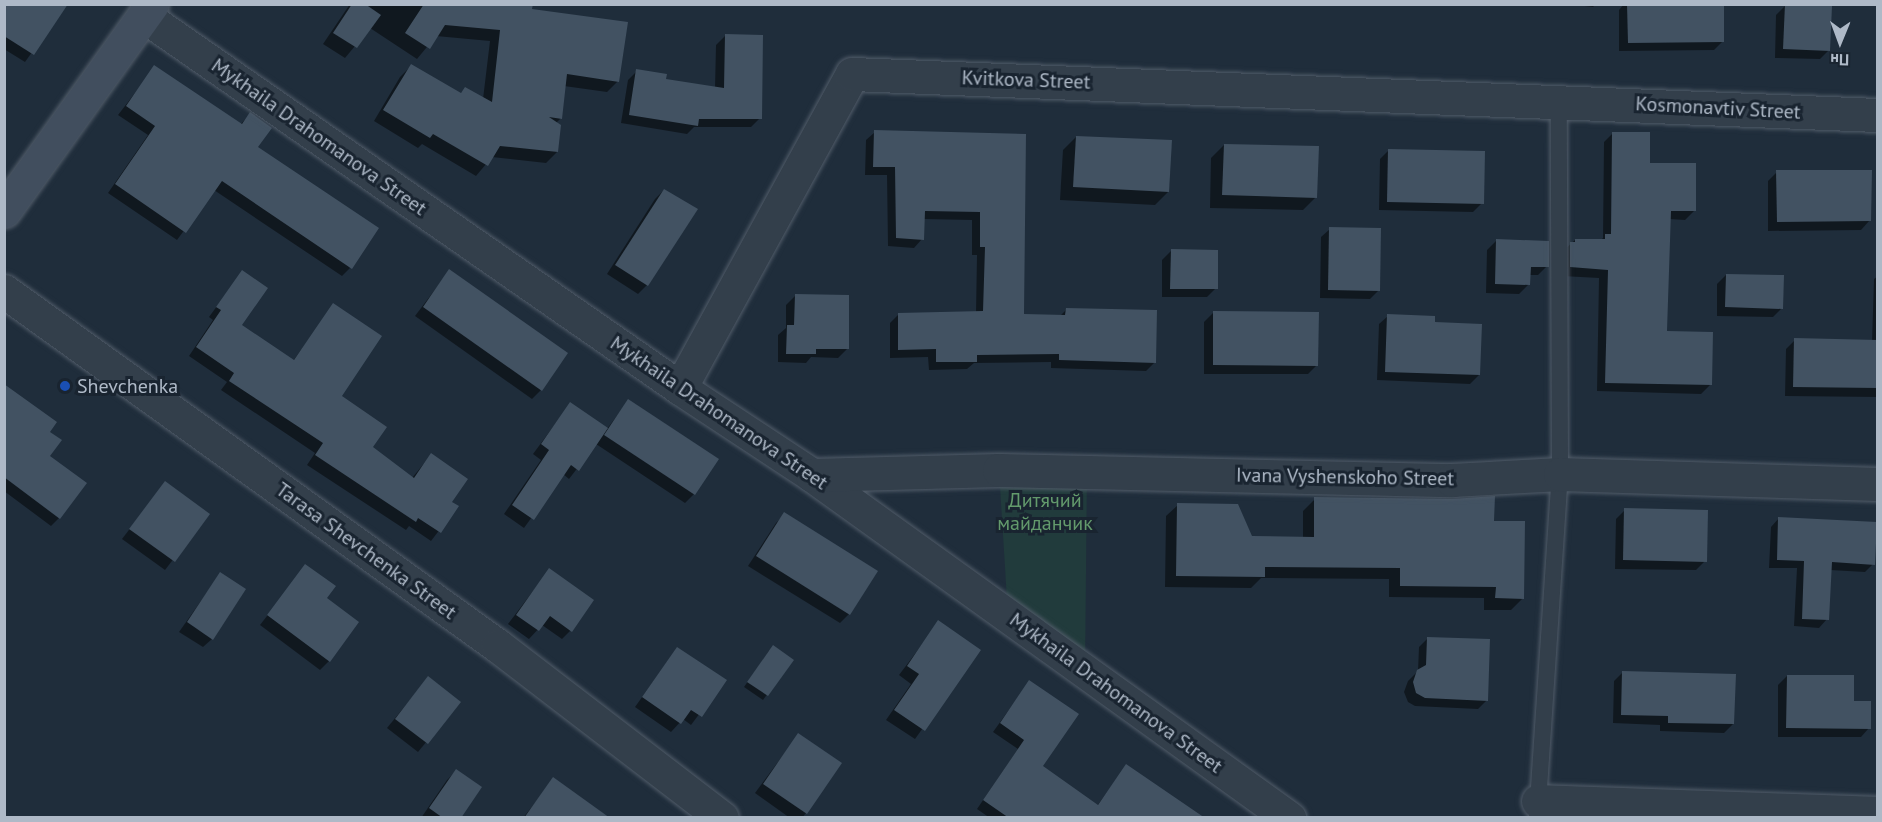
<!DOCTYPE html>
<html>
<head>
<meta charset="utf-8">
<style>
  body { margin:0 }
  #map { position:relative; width:1882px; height:822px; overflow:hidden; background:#1f2d3b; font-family:"PT Sans",sans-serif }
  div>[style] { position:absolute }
  .green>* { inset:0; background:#213b3c }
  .shadow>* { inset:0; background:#0007 }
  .building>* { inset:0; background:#425262 }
  .roads { filter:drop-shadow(0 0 2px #515c69) drop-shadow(0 0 2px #515c69) }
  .lane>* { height:16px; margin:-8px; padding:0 8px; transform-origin:8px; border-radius:8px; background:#333f4b }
  .street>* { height:33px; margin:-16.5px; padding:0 16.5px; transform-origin:16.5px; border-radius:16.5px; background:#333f4b }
  .secondary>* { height:33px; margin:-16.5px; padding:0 16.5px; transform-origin:16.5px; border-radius:16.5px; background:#414e5e }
  .dots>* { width:16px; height:16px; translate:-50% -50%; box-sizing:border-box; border:3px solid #192430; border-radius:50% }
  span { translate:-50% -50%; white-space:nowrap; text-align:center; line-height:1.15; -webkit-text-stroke:6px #192430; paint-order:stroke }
  .street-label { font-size:20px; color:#aeb9c7 }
  .poi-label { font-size:20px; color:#aeb9c7 }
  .left { translate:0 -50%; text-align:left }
  .park-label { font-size:20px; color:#639a6c }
  .frame { position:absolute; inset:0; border:6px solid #aeb9c7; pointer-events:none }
  .north { position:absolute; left:1810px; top:12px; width:60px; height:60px; -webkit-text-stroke:4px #192430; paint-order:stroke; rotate:181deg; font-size:16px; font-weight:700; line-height:24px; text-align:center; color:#aeb9c7 }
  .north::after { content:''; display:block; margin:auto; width:21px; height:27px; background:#aeb9c7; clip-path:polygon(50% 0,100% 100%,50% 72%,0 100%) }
</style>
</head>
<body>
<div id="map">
  <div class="green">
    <i style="clip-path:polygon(999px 470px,1087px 471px,1085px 672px,1008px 616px)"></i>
  </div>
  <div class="shadow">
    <i style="clip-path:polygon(4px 4px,63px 9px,25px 62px,4px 49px)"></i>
    <i style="clip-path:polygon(350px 4px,531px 4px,531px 10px,618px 81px,607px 92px,564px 86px,561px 118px,556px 123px,557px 152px,546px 163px,492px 157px,476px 176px,422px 144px,418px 148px,374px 121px,400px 77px,411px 66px,460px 94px,466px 88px,483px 99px,490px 41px,436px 36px,417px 59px,370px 28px,345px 58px,323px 44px)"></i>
    <i style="clip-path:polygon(1568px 4px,1596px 4px,1593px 7px)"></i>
    <i style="clip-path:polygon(1624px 4px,1722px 4px,1723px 41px,1714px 50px,1619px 51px,1619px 10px)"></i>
    <i style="clip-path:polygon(1785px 6px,1829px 50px,1820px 59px,1775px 58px,1776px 15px)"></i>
    <i style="clip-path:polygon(725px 36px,760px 118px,751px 127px,694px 127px,687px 134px,621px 123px,628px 80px,637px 71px,664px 81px,715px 88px,716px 45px)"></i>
    <i style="clip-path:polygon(155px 67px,240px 125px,250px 114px,256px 147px,350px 268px,342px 276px,214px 190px,177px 240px,108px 193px,148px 135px,118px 115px)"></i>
    <i style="clip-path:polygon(875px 132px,1025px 135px,1022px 315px,1060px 316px,1066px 310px,1155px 362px,1146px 371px,1051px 368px,1051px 362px,974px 363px,967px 369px,929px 370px,928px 357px,890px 358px,890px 323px,898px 315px,976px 313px,977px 255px,972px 255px,972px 220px,923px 219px,922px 239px,914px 248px,888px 246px,887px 175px,865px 175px,866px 140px)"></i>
    <i style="clip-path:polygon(1613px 133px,1694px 211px,1685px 220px,1669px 219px,1665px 332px,1710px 385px,1701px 394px,1597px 391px,1599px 278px,1562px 276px,1562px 252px,1575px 240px,1600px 241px,1603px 238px,1604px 142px)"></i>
    <i style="clip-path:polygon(1076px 137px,1168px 192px,1155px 205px,1060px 200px,1063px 150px)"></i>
    <i style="clip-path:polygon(1224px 145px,1316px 197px,1303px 210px,1210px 208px,1211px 158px)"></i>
    <i style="clip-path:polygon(1389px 150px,1482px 203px,1473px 212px,1379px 210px,1380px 159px)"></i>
    <i style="clip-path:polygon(1777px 172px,1870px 220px,1861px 230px,1768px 231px,1768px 181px)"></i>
    <i style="clip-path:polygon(664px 190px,696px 210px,647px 285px,638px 294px,607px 274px,655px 199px)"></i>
    <i style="clip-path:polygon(1330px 229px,1379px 290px,1370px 299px,1320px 298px,1321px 237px)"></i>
    <i style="clip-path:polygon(1496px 241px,1547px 266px,1538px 275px,1529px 275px,1528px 285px,1519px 294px,1486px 293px,1487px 250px)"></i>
    <i style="clip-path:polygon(1171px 251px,1216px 288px,1207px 297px,1162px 297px,1162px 260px)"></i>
    <i style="clip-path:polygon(449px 271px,541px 390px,532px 399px,415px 316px)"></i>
    <i style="clip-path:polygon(242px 272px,240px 325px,293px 361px,334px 305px,340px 397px,371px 447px,412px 478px,431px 455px,450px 502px,457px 507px,431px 541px,409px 526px,406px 530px,307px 465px,315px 453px,221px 390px,227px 382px,189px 356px,213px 320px,209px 317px)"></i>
    <i style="clip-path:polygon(1726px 275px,1782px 308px,1773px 317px,1717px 316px,1717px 284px)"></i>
    <i style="clip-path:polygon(1878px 276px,1878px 397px,1785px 396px,1786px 349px,1795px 340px,1872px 342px,1874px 279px)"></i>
    <i style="clip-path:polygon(795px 296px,847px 349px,838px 358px,811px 357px,806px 363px,778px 362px,778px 335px,786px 328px,786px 305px)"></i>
    <i style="clip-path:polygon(1213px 313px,1317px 365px,1308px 374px,1204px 374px,1204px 322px)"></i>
    <i style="clip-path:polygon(1388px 316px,1434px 324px,1479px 375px,1470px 384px,1377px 380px,1379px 324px)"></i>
    <i style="clip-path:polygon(4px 386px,48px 432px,48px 457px,59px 518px,51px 526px,4px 491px)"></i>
    <i style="clip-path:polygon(628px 401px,694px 494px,685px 503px,596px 444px,569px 479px,563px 474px,524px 528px,504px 514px,541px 460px,533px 454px,570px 404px,607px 429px)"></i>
    <i style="clip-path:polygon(165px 483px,208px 514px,165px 570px,122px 539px)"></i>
    <i style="clip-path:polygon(1315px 499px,1493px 522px,1523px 598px,1511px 610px,1484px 610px,1484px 598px,1389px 597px,1389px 579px,1261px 578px,1251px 588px,1165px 587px,1166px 516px,1178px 505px,1252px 538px,1303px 538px,1303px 511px)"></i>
    <i style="clip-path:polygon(1625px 510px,1705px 561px,1696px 570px,1615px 569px,1616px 519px)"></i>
    <i style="clip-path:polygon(785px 514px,849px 614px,840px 623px,748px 566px,776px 523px)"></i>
    <i style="clip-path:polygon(1779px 518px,1873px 564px,1865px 572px,1830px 570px,1827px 619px,1819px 628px,1794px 626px,1797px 568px,1769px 568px,1771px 527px)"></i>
    <i style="clip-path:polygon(306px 566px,325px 599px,329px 661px,320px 670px,260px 625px)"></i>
    <i style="clip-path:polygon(549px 570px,570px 631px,562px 639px,542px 625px,529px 639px,508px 624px)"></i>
    <i style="clip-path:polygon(220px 574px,212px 639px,203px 647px,179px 632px)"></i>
    <i style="clip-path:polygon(939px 622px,979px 650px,915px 739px,886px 720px,911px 684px,899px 675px)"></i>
    <i style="clip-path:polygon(1428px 638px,1487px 700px,1478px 709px,1415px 706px,1408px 702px,1404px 692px,1408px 681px,1418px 671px,1419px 647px)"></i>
    <i style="clip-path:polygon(677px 648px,724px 681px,691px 725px,683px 719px,671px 732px,635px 707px)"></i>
    <i style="clip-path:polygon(769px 651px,792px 660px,763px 700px,744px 687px)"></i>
    <i style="clip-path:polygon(1623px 672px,1733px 724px,1724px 733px,1660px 731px,1660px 725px,1613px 723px,1614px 681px)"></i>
    <i style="clip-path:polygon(1787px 676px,1852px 703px,1869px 728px,1861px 737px,1778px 737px,1778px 685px)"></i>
    <i style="clip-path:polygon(428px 678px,459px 702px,418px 752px,387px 728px)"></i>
    <i style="clip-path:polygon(1029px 682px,1041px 767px,1097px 806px,1126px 766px,1202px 818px,990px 818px,977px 809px,1018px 749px,993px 732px)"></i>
    <i style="clip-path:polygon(798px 735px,806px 813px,802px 818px,790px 818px,755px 793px)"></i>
    <i style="clip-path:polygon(456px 771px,459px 818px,421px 818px,447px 780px)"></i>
    <i style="clip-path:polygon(554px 779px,590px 818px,523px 818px)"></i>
  </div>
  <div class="building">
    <i style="clip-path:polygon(4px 4px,68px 4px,34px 55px,4px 36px)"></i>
    <i style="clip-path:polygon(352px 4px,365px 4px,381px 15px,357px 48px,333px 33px)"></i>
    <i style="clip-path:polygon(424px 4px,533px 4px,532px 9px,628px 22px,619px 82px,567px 74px,562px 119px,549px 117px,561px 125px,558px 152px,500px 146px,488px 166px,433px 134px,430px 138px,383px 110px,411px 64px,461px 93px,465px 87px,492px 102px,500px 30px,445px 25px,430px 49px,405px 33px)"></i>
    <i style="clip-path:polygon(1627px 4px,1724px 4px,1724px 42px,1628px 43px)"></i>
    <i style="clip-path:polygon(1785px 4px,1832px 6px,1830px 51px,1783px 49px)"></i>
    <i style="clip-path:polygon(725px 34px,763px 35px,762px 119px,699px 119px,698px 126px,629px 115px,636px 69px,667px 74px,666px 79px,724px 88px)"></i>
    <i style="clip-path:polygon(154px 65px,242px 124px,250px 112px,272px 128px,258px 147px,379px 228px,352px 269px,222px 181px,186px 233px,115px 184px,155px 126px,126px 106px)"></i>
    <i style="clip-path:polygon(874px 130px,1026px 134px,1024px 314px,1065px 315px,1066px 308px,1157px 310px,1156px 363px,1059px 360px,1059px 354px,977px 355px,977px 362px,936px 362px,936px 349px,898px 350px,898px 313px,983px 311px,985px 247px,980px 247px,980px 212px,925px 211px,924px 240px,896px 238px,895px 167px,873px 167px)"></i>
    <i style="clip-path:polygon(1612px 132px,1650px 132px,1650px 163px,1696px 163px,1696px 211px,1671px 211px,1667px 331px,1713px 332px,1712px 385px,1605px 383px,1608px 270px,1570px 267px,1570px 242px,1575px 242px,1575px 239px,1605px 239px,1605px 234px,1611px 234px)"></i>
    <i style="clip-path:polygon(1076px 136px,1172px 140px,1169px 192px,1073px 187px)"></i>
    <i style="clip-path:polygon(1224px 144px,1319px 146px,1317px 198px,1222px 195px)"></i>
    <i style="clip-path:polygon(1388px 149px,1485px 151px,1484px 204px,1387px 202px)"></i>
    <i style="clip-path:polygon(1776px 170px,1872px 170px,1871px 221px,1777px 222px)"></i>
    <i style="clip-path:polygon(664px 189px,698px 209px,648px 286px,615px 265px)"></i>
    <i style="clip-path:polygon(1329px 227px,1381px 228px,1380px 291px,1328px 290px)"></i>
    <i style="clip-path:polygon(1496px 239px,1549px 241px,1549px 267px,1531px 267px,1530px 285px,1495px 284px)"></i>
    <i style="clip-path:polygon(1171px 249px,1218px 250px,1218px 289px,1170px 289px)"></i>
    <i style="clip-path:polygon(449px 269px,568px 353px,542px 391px,423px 307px)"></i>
    <i style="clip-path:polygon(242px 270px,268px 288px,242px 325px,294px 360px,333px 303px,382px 336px,342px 396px,387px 427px,373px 447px,414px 478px,431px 453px,468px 479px,452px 502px,459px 506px,441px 533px,418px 518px,416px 522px,315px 455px,323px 443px,229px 381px,234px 373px,196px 347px,221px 310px,216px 307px)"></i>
    <i style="clip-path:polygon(1726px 274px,1784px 275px,1783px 309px,1725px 307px)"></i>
    <i style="clip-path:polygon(795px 294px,849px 295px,849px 349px,816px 349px,816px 354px,786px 354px,787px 325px,794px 325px)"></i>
    <i style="clip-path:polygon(1213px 311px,1319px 312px,1318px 366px,1213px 365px)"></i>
    <i style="clip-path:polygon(1387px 314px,1435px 316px,1435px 322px,1482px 324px,1480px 375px,1385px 372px)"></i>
    <i style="clip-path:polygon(1794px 338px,1878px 340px,1878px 388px,1793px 387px)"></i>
    <i style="clip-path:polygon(4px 384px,57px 422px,50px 432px,62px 440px,50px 456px,87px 483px,60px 519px,4px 477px)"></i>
    <i style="clip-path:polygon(628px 399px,719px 459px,695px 495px,604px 435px)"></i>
    <i style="clip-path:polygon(570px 402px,608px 428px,579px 471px,571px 465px,534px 520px,512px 505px,549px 450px,541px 444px)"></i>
    <i style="clip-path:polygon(165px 481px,210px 514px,175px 562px,129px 529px)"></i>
    <i style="clip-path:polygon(1495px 496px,1494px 521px,1525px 521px,1524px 599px,1495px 598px,1496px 587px,1400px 586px,1400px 568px,1265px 567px,1265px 577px,1176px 576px,1177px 503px,1238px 504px,1252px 536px,1314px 537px,1314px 497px,1452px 499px)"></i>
    <i style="clip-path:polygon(1624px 508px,1708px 510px,1707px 562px,1623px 560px)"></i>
    <i style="clip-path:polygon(784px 512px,878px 571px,850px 615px,756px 556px)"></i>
    <i style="clip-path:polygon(1778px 517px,1877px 522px,1875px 565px,1832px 562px,1829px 620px,1802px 619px,1804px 561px,1777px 560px)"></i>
    <i style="clip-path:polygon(305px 564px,336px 586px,327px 598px,359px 622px,330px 662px,267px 615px)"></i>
    <i style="clip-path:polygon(549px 568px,594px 600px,572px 632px,550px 616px,539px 631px,516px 615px)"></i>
    <i style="clip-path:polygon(220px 572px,246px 589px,213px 640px,187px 622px)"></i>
    <i style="clip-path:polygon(938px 620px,981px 650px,925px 731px,894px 710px,919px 674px,907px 666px)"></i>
    <i style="clip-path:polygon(1427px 637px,1490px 639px,1488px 701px,1425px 698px,1416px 693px,1413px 682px,1417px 670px,1426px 665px)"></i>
    <i style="clip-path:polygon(773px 645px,794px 660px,768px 696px,747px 682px)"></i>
    <i style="clip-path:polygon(677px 647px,727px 680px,702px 717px,691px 710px,681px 724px,642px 697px)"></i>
    <i style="clip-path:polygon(1622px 671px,1736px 674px,1734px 724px,1668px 723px,1668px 716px,1621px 715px)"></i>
    <i style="clip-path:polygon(1787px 675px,1854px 675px,1854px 701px,1871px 701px,1871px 729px,1786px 728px)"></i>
    <i style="clip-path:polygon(428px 676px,461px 702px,428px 744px,395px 719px)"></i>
    <i style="clip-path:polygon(1029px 680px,1079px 714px,1043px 766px,1098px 805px,1126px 764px,1205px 818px,1009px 818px,983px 800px,1024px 740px,1000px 723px)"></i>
    <i style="clip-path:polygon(798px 733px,842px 763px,807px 814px,763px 784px)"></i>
    <i style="clip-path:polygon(456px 769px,482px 787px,461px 818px,443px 818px,429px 808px)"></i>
    <i style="clip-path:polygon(553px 777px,610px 818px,524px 818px)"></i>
  </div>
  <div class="roads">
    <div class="lane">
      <i style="left:1537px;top:818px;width:345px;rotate:-86.2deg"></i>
      <i style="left:1560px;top:474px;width:373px;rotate:-90.2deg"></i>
    </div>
    <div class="street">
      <i style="left:144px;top:16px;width:652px;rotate:34.76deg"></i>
      <i style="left:680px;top:388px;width:158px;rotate:33.4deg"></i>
      <i style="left:812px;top:475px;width:588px;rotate:35.72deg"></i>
      <i style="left:4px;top:291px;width:608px;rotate:35.7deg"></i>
      <i style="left:498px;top:646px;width:282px;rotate:37.5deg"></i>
      <i style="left:680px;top:388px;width:358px;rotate:-61.3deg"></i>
      <i style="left:852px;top:74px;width:1027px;rotate:2.29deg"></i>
      <i style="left:812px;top:475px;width:187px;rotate:-1.5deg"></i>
      <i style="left:999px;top:470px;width:453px;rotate:1.3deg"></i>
      <i style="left:1452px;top:480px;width:108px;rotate:-3.2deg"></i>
      <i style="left:1560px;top:474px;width:318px;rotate:1.8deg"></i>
      <i style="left:1538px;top:801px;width:340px;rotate:2deg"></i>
    </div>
    <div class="secondary">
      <i style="left:4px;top:211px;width:254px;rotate:-54.4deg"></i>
    </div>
  </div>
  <div class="dots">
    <i style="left:65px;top:386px;background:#1a4fb4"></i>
  </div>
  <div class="street-label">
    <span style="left:1026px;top:80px;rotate:2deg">Kvitkova Street</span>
    <span style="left:1718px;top:108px;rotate:3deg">Kosmonavtiv Street</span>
    <span style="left:319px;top:137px;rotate:35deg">Mykhaila Drahomanova Street</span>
    <span style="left:719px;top:413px;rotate:34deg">Mykhaila Drahomanova Street</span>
    <span style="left:1345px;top:477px;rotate:1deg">Ivana Vyshenskoho Street</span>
    <span style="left:366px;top:551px;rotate:36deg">Tarasa Shevchenka Street</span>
    <span style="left:1116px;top:693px;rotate:36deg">Mykhaila Drahomanova Street</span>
  </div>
  <div class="poi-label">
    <span class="left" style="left:77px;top:386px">Shevchenka</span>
  </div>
  <div class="park-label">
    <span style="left:1045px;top:512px">Дитячий<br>майданчик</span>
  </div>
  <div class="frame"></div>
  <div class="north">Пн</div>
</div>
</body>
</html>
